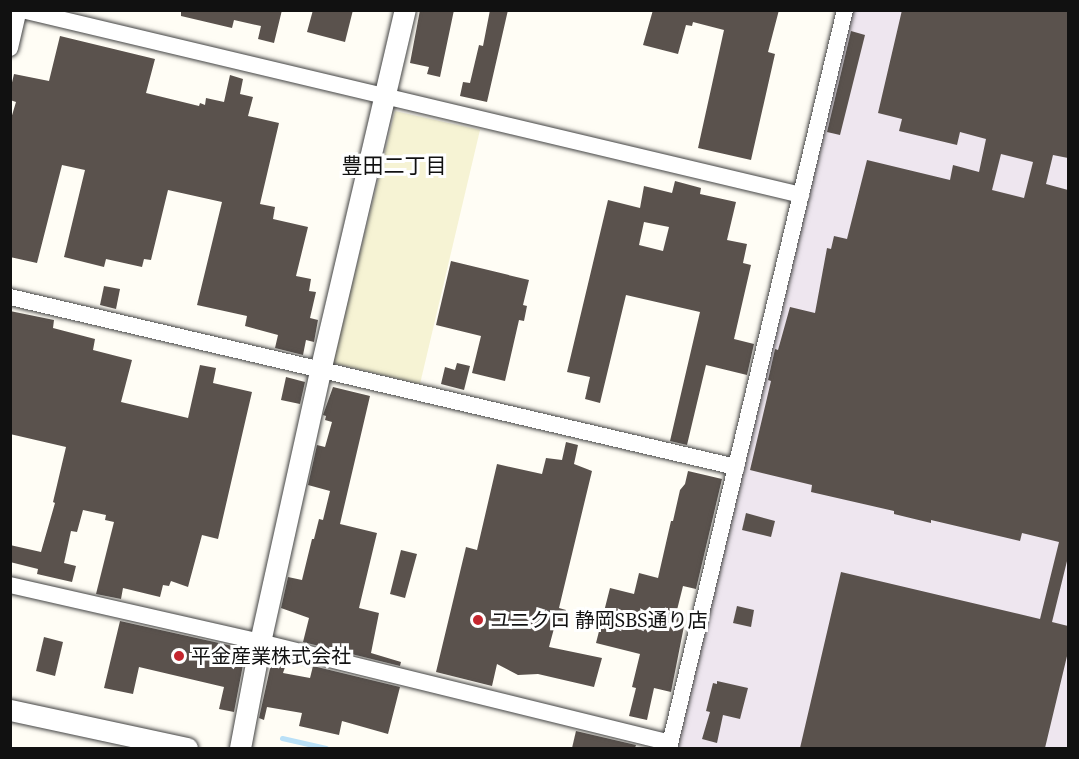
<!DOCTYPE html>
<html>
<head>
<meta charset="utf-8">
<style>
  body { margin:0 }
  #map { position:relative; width:1079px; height:759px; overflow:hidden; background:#fffdf5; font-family:"Source Serif 4","Noto Sans JP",serif }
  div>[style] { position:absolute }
  .industrial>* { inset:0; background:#eee6ef }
  .farmland>* { inset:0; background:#f6f3d4 }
  .stream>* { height:5px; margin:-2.5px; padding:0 2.5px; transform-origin:2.5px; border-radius:2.5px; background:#b9e0f7 }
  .building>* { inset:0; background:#5a524d }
  .roads { filter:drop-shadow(0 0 2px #444) drop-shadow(0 0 2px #444) }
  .minor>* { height:16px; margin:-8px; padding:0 8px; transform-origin:8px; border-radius:8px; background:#fff }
  .tertiary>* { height:21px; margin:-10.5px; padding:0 10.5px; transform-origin:10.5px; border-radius:10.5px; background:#fff }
  .dots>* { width:16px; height:16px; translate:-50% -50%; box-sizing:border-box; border:3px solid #fff; border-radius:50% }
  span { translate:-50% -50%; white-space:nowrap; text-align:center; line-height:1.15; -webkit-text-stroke:6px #fff; paint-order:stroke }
  .poi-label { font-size:20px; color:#111 }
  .left { translate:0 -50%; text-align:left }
  .neighbourhood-label { font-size:21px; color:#111 }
  .frame { position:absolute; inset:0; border:12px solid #111; pointer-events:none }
</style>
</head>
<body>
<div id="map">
  <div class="industrial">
    <i style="clip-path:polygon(844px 11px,1068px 11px,1068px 748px,670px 748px)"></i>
  </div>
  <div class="farmland">
    <i style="clip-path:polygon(395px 111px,480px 130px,420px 384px,333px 363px)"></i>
  </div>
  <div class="stream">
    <i style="left:282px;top:738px;width:45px;rotate:12.8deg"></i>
  </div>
  <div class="building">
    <i style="clip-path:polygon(181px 10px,282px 10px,274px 43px,258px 39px,261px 26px,234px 20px,232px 28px,181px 16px)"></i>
    <i style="clip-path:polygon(313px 10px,353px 10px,345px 42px,307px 32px)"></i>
    <i style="clip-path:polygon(420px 10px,454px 10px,440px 77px,427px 74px,429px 67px,410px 63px)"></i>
    <i style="clip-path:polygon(490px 10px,508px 10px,487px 102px,460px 96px,463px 82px,470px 83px,479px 45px,483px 46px)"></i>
    <i style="clip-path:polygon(653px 10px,779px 10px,768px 52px,775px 54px,751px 160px,698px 148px,724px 30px,693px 22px,692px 26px,686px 25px,678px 54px,643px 45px)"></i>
    <i style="clip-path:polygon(evenodd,902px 10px,1068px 10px,1068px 158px,1053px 155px,1046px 184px,1068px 190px,1068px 557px,1052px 622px,1068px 626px,1068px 652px,1045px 748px,800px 748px,841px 572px,1040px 619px,1059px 542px,1022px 533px,1020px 541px,931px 520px,931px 523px,894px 514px,894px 511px,811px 492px,812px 485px,750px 470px,771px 381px,768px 380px,775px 349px,778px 350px,790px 307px,815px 313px,827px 248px,831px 249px,834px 236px,847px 239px,867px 160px,950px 180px,953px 165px,979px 172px,986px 139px,960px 132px,957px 145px,899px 131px,902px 119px,878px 113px,902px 10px,1001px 154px,1033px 162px,1024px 198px,992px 190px,1001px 154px)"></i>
    <i style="clip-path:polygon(851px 31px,865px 35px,840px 135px,827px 132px)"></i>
    <i style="clip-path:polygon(60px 36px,155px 59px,146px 93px,199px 106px,200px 103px,205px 105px,206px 98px,224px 102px,230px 75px,243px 79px,240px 94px,253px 97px,248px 116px,279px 123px,260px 204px,275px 207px,273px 219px,308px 227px,296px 276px,311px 279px,309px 291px,316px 292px,310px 318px,318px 320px,314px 342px,306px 340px,303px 355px,275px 348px,278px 335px,245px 326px,247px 316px,197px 305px,222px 202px,168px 190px,151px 260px,144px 259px,142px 267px,106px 259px,104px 267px,64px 257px,85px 170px,62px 165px,37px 263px,10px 257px,10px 122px,16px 102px,10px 100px,10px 91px,14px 74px,49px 81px)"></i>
    <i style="clip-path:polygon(evenodd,675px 181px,701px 188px,700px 194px,736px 202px,727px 240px,747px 244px,743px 263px,751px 265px,734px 339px,754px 344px,747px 375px,706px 365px,687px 445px,670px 441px,700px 312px,626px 295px,600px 403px,585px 399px,590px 377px,567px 372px,608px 200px,640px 208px,644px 186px,672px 193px,675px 181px,644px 222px,669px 227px,663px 251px,639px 245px,644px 222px)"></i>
    <i style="clip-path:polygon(451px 261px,529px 280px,523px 305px,527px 306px,524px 321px,519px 320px,505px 381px,472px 373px,481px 336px,436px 325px)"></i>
    <i style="clip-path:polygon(104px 286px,120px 289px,116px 309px,100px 305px)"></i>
    <i style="clip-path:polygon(10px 311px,54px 320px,53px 328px,95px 339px,93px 350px,132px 360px,121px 402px,188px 418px,200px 365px,216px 368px,213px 383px,252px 392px,218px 539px,202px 535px,188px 587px,171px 581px,169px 586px,163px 585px,160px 597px,123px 588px,121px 599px,96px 594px,114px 522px,105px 520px,106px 515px,83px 510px,77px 532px,71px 531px,64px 563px,76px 566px,72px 582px,37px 574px,38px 569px,10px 562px,10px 545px,41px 552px,55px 503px,53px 502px,66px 447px,10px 434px)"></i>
    <i style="clip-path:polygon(457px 363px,470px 366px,464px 390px,441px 384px,445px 367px,455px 370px)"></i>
    <i style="clip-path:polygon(286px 377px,305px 382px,300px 404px,281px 400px)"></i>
    <i style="clip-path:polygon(333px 387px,370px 396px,340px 524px,377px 533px,359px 608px,379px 613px,371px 653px,401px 662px,400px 666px,303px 642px,309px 618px,281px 608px,288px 577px,302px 580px,312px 539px,314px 539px,319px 519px,323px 520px,330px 491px,308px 485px,317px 445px,325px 447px,332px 422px,325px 420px,326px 416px,323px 415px)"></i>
    <i style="clip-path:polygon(566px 442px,578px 445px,574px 464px,592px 471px,559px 608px,566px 610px,564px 622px,556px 621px,549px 647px,602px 658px,594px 687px,538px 674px,518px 675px,497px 664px,492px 686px,436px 672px,466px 547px,477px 550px,497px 464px,542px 474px,546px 458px,562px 460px)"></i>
    <i style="clip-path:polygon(688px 471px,722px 479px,696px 589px,683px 586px,676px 614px,686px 616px,671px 692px,654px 688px,647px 720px,629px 716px,636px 688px,632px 687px,640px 654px,596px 643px,610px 588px,634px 594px,639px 573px,658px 578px,671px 521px,673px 521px,680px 490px,685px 484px)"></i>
    <i style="clip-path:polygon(746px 513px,775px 521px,771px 537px,742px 530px)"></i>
    <i style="clip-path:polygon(401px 550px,417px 554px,405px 598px,390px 594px)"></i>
    <i style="clip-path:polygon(737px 606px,754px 610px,751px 627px,733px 623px)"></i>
    <i style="clip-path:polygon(120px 621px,246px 649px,234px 712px,219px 709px,224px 687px,139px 667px,133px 694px,104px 688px)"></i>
    <i style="clip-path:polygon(44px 637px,63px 642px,55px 676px,36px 671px)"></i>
    <i style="clip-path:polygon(271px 664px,285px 667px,283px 673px,310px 678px,313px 666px,400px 687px,388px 734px,342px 721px,339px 735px,299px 726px,302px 713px,267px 707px,264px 720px,259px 718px)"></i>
    <i style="clip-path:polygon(717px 681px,748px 688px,740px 719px,723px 715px,717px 743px,702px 739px,710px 712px,706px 711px,713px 683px,717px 684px)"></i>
    <i style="clip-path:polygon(576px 731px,636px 745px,635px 748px,572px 748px)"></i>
  </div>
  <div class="roads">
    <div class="minor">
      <i style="left:22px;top:10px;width:801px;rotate:13.36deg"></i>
      <i style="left:10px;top:48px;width:39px;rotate:-77deg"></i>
      <i style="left:10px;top:297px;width:746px;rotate:13.18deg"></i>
      <i style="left:10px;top:585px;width:256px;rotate:12.8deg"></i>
      <i style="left:260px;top:642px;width:422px;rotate:13.8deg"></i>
      <i style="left:669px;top:748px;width:759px;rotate:-76.59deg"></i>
    </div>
    <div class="tertiary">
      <i style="left:10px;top:710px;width:181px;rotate:12.1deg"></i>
      <i style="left:240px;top:748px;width:108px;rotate:-79.3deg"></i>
      <i style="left:260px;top:642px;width:278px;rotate:-77.5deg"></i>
      <i style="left:320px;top:371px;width:371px;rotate:-76.8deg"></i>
    </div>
  </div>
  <div class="dots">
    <i style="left:478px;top:620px;background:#c4262e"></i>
    <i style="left:179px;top:656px;background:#c4262e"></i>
  </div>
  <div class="poi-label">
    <span class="left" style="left:490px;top:620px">ユニクロ 静岡SBS通り店</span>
    <span class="left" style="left:191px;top:656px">平金産業株式会社</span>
  </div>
  <div class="neighbourhood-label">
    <span style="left:394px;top:166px">豊田二丁目</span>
  </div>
  <div class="frame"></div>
</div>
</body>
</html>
